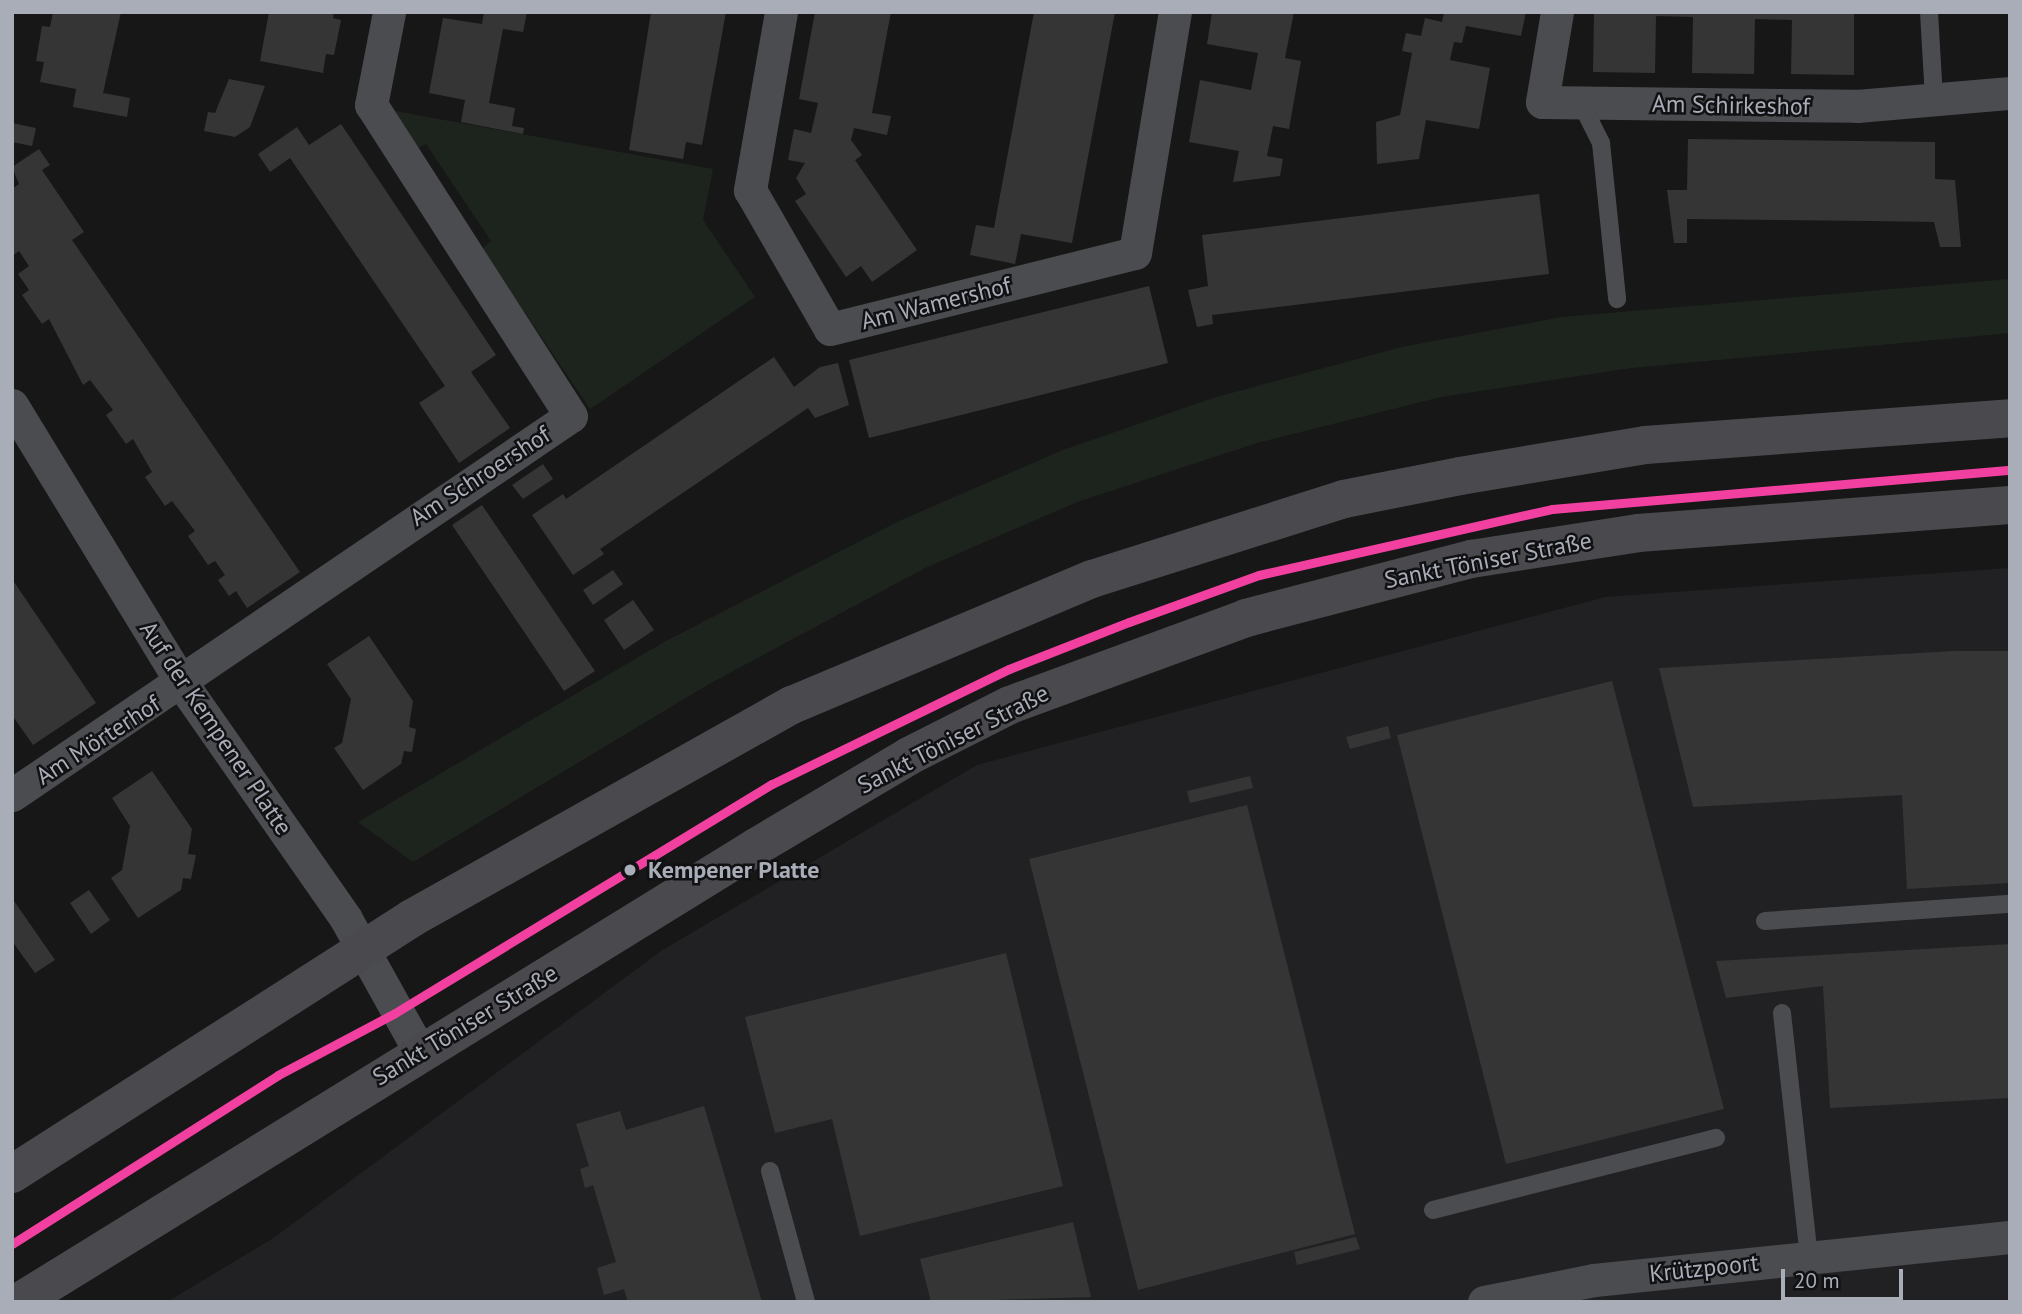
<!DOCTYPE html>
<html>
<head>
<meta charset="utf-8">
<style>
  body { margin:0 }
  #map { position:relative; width:2022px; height:1314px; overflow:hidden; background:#171717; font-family:"PT Sans",sans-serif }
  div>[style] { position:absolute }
  .built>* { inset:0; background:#212123 }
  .green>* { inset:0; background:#1d241e }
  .building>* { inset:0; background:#353536 }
  .lane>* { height:18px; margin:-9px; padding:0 9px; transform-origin:9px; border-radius:9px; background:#4b4c50 }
  .street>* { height:33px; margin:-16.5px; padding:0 16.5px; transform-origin:16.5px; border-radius:16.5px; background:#4b4c50 }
  .secondary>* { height:38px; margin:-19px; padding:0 19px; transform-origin:19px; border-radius:19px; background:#4a4a4e }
  .tram-1>* { height:9px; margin:-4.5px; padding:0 4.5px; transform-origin:4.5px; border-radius:4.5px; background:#f240a1 }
  .dots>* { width:19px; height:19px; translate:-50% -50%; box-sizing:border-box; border:4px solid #111113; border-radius:50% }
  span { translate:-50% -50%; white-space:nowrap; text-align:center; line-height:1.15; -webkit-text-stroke:5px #111113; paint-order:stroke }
  .street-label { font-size:24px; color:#a8adb8 }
  .stop-label { font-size:24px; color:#a8adb8; font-weight:700 }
  .left { translate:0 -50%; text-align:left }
  .frame { position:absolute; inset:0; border:14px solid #a8adb8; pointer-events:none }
  .scale { position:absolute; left:1781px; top:1269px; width:122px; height:32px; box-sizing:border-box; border:4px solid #a8adb8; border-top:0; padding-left:9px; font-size:21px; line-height:24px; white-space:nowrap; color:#a8adb8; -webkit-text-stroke:5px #111113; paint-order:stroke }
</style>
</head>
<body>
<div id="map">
  <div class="built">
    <i style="clip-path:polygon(2010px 568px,2010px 1302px,167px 1302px,272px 1239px,661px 951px,977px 765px,1605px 597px)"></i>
  </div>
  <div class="green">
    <i style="clip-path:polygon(395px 111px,713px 169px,703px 220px,755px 297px,590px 409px,482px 249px,491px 241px,426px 144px,414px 151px)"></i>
    <i style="clip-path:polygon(2010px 279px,2010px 333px,1631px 368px,1441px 397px,1257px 443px,1077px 502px,925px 568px,709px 684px,413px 862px,358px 822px,664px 642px,899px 521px,1063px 450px,1213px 398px,1402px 347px,1562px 317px)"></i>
  </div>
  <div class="building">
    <i style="clip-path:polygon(53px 12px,121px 12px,103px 93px,130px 98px,127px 117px,73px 107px,76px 89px,40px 82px,44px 62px,36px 61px,42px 26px,50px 27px)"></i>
    <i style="clip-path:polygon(269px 12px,334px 12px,333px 18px,341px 20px,334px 55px,326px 54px,323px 73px,260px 61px)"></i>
    <i style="clip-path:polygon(484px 12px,527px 12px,523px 32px,503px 29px,489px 103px,515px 108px,512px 126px,524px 128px,523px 134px,461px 122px,465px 100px,429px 93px,443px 18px,482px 24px)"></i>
    <i style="clip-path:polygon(651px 12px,726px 12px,702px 145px,686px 142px,683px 159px,629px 150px)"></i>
    <i style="clip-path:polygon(815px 12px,891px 12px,872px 113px,891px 116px,887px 135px,854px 128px,851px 140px,862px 155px,855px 160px,917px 250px,872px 282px,861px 266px,846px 277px,795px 201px,806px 194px,796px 178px,805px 163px,788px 160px,794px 129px,811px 133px,818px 103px,799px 99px)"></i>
    <i style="clip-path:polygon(1034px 12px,1115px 12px,1072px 243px,1021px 234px,1015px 264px,970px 255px,976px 225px,994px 228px)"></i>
    <i style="clip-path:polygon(1212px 12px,1294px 12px,1285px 58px,1301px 61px,1289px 129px,1273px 126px,1267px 156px,1283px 159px,1280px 176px,1233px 182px,1239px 151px,1189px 142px,1200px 80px,1251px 90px,1258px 53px,1207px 44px)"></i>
    <i style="clip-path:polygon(1444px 12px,1526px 12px,1521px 36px,1466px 26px,1462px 43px,1454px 42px,1450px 60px,1490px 68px,1479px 129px,1426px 120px,1419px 159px,1377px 164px,1376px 122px,1400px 115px,1412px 53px,1402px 51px,1406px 33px,1421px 36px,1425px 18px,1442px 22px)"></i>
    <i style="clip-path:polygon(1594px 12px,1854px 12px,1854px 75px,1791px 74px,1792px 20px,1755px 19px,1754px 74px,1692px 73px,1693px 17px,1656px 16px,1655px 73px,1593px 72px)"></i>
    <i style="clip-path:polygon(229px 79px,265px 86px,250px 127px,235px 137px,204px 131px,208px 112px,215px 113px)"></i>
    <i style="clip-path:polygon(12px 123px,36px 128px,32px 146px,12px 142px)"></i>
    <i style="clip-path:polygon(341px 124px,496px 355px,471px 372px,510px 428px,459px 463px,419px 403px,445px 386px,290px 158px,270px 172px,258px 154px,297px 127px,309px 145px)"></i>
    <i style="clip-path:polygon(1688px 139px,1935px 142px,1935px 179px,1955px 180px,1961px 247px,1940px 247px,1934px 222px,1872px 221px,1687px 219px,1687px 243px,1674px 243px,1667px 190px,1687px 190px)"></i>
    <i style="clip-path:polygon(39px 149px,50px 165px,42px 170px,84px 232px,72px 240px,300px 572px,247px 608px,236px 591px,229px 596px,218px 580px,225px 575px,215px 561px,208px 565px,188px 536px,195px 531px,172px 501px,165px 506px,145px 477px,152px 472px,133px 439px,126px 444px,106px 415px,113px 410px,90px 380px,83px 385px,49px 319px,42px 324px,22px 295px,29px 290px,18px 274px,29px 266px,19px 251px,12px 256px,12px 189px,19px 184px,12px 167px)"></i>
    <i style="clip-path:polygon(1539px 194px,1549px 274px,1212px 315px,1213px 324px,1197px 327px,1188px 290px,1208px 286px,1202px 235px)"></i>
    <i style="clip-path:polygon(1149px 286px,1168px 363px,869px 438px,849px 360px)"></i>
    <i style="clip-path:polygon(774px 357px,794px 387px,820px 367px,838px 363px,849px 405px,815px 418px,808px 408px,600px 549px,604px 554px,573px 575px,532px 515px,563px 494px,566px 499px)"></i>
    <i style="clip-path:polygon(543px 464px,553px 479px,523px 499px,512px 485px)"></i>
    <i style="clip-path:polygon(482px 505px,595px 671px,564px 691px,452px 525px)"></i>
    <i style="clip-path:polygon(613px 570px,623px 584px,593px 605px,583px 590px)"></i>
    <i style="clip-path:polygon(12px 579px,96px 703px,33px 745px,12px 715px)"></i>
    <i style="clip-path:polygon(633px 600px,654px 630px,624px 650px,604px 620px)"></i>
    <i style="clip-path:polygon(369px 636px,413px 701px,409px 727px,416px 729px,412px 752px,404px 751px,401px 764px,363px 790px,334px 748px,342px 743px,351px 699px,327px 664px)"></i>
    <i style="clip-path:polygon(1954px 651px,2010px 651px,2010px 883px,1907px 889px,1902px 795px,1693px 807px,1659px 668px)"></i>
    <i style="clip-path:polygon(1612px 681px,1724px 1109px,1506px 1164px,1397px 735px)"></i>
    <i style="clip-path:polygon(1388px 726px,1391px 738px,1350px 749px,1346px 737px)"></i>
    <i style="clip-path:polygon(152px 771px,192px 829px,188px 854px,196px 855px,191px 879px,183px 878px,181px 890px,138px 918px,111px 878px,122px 870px,130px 826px,112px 798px)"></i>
    <i style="clip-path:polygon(1250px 776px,1253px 788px,1190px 803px,1187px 791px)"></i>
    <i style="clip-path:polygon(1247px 805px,1355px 1234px,1138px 1290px,1029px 859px)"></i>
    <i style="clip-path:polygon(89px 890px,110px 920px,91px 934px,70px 903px)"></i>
    <i style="clip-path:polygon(12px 898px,55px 960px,35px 973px,12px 941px)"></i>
    <i style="clip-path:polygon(2010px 944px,2010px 1098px,1922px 1103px,1830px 1108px,1823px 986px,1726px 998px,1716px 961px)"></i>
    <i style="clip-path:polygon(1006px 953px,1063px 1186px,860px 1236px,832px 1119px,775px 1133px,745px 1017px)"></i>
    <i style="clip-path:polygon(704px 1106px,762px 1302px,628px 1302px,624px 1289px,604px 1295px,597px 1268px,616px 1262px,593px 1185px,585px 1188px,580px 1169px,589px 1166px,576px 1124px,620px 1111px,626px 1130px)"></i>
    <i style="clip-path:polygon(1073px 1222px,1091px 1297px,931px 1302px,920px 1259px)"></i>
    <i style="clip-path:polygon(1356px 1237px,1360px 1249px,1297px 1265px,1294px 1252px)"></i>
  </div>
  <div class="lane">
    <i style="left:1929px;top:12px;width:88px;rotate:86.7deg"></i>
    <i style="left:1581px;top:103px;width:45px;rotate:63.4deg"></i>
    <i style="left:1601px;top:143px;width:157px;rotate:84.1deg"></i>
    <i style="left:1765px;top:921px;width:246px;rotate:-4deg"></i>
    <i style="left:1782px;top:1013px;width:245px;rotate:83.7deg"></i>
    <i style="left:770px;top:1171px;width:136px;rotate:74.6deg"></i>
    <i style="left:1433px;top:1210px;width:292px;rotate:-14.3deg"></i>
  </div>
  <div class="street">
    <i style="left:781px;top:12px;width:181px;rotate:99.9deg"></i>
    <i style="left:750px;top:190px;width:160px;rotate:60.1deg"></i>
    <i style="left:830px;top:329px;width:314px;rotate:-14deg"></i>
    <i style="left:1135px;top:253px;width:244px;rotate:-80.6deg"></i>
    <i style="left:1557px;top:12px;width:91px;rotate:99.5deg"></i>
    <i style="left:1542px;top:102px;width:315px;rotate:0.7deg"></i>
    <i style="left:1857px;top:106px;width:154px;rotate:-4.9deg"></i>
    <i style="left:12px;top:405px;width:328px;rotate:58.6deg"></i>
    <i style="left:183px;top:685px;width:285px;rotate:55.1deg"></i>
    <i style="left:346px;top:919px;width:152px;rotate:60.9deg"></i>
    <i style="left:12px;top:795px;width:675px;rotate:-34.14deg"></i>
    <i style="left:571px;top:416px;width:370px;rotate:-122.7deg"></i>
    <i style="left:371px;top:105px;width:95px;rotate:-79deg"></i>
    <i style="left:1484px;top:1302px;width:112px;rotate:-11.3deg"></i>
    <i style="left:1594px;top:1280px;width:418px;rotate:-5.9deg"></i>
  </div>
  <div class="secondary">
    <i style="left:12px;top:1174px;width:475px;rotate:-32.6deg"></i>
    <i style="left:412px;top:918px;width:436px;rotate:-29.3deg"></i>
    <i style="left:792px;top:705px;width:325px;rotate:-22.8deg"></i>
    <i style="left:1092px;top:579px;width:264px;rotate:-17.6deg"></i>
    <i style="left:1344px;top:499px;width:118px;rotate:-11.2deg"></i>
    <i style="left:1460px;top:476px;width:188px;rotate:-9.5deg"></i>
    <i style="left:1645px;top:445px;width:366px;rotate:-4.2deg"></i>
    <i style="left:19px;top:1302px;width:866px;rotate:-31.69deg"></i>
    <i style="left:756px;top:847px;width:178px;rotate:-30.7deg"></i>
    <i style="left:909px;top:756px;width:113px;rotate:-26.8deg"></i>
    <i style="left:1010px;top:705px;width:252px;rotate:-20.2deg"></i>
    <i style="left:1246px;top:618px;width:233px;rotate:-14.7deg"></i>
    <i style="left:1471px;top:559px;width:169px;rotate:-8.8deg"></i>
    <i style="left:1638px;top:533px;width:373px;rotate:-4.3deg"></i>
  </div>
  <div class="tram-1">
    <i style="left:12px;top:1244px;width:315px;rotate:-32.4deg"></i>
    <i style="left:278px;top:1075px;width:132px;rotate:-27.9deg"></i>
    <i style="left:395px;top:1013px;width:441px;rotate:-31.3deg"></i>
    <i style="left:772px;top:784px;width:263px;rotate:-25.9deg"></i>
    <i style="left:1009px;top:669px;width:129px;rotate:-21.4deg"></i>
    <i style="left:1129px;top:622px;width:138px;rotate:-19.9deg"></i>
    <i style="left:1259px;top:575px;width:300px;rotate:-12.7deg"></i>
    <i style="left:1552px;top:509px;width:460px;rotate:-4.9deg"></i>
  </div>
  <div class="dots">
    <i style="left:630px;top:870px;background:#a8adb8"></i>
  </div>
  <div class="street-label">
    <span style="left:1731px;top:105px;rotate:1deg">Am Schirkeshof</span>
    <span style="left:936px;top:303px;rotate:-14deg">Am Wamershof</span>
    <span style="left:480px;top:476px;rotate:-33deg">Am Schroershof</span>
    <span style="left:1488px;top:560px;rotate:-11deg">Sankt Töniser Straße</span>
    <span style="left:216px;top:728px;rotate:56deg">Auf der Kempener Platte</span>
    <span style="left:953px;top:739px;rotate:-27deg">Sankt Töniser Straße</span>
    <span style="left:98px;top:740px;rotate:-33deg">Am Mörterhof</span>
    <span style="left:465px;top:1025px;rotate:-31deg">Sankt Töniser Straße</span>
    <span style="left:1704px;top:1268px;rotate:-6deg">Krützpoort</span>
  </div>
  <div class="stop-label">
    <span class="left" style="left:648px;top:870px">Kempener Platte</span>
  </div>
  <div class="frame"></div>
  <div class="scale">20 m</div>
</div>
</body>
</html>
